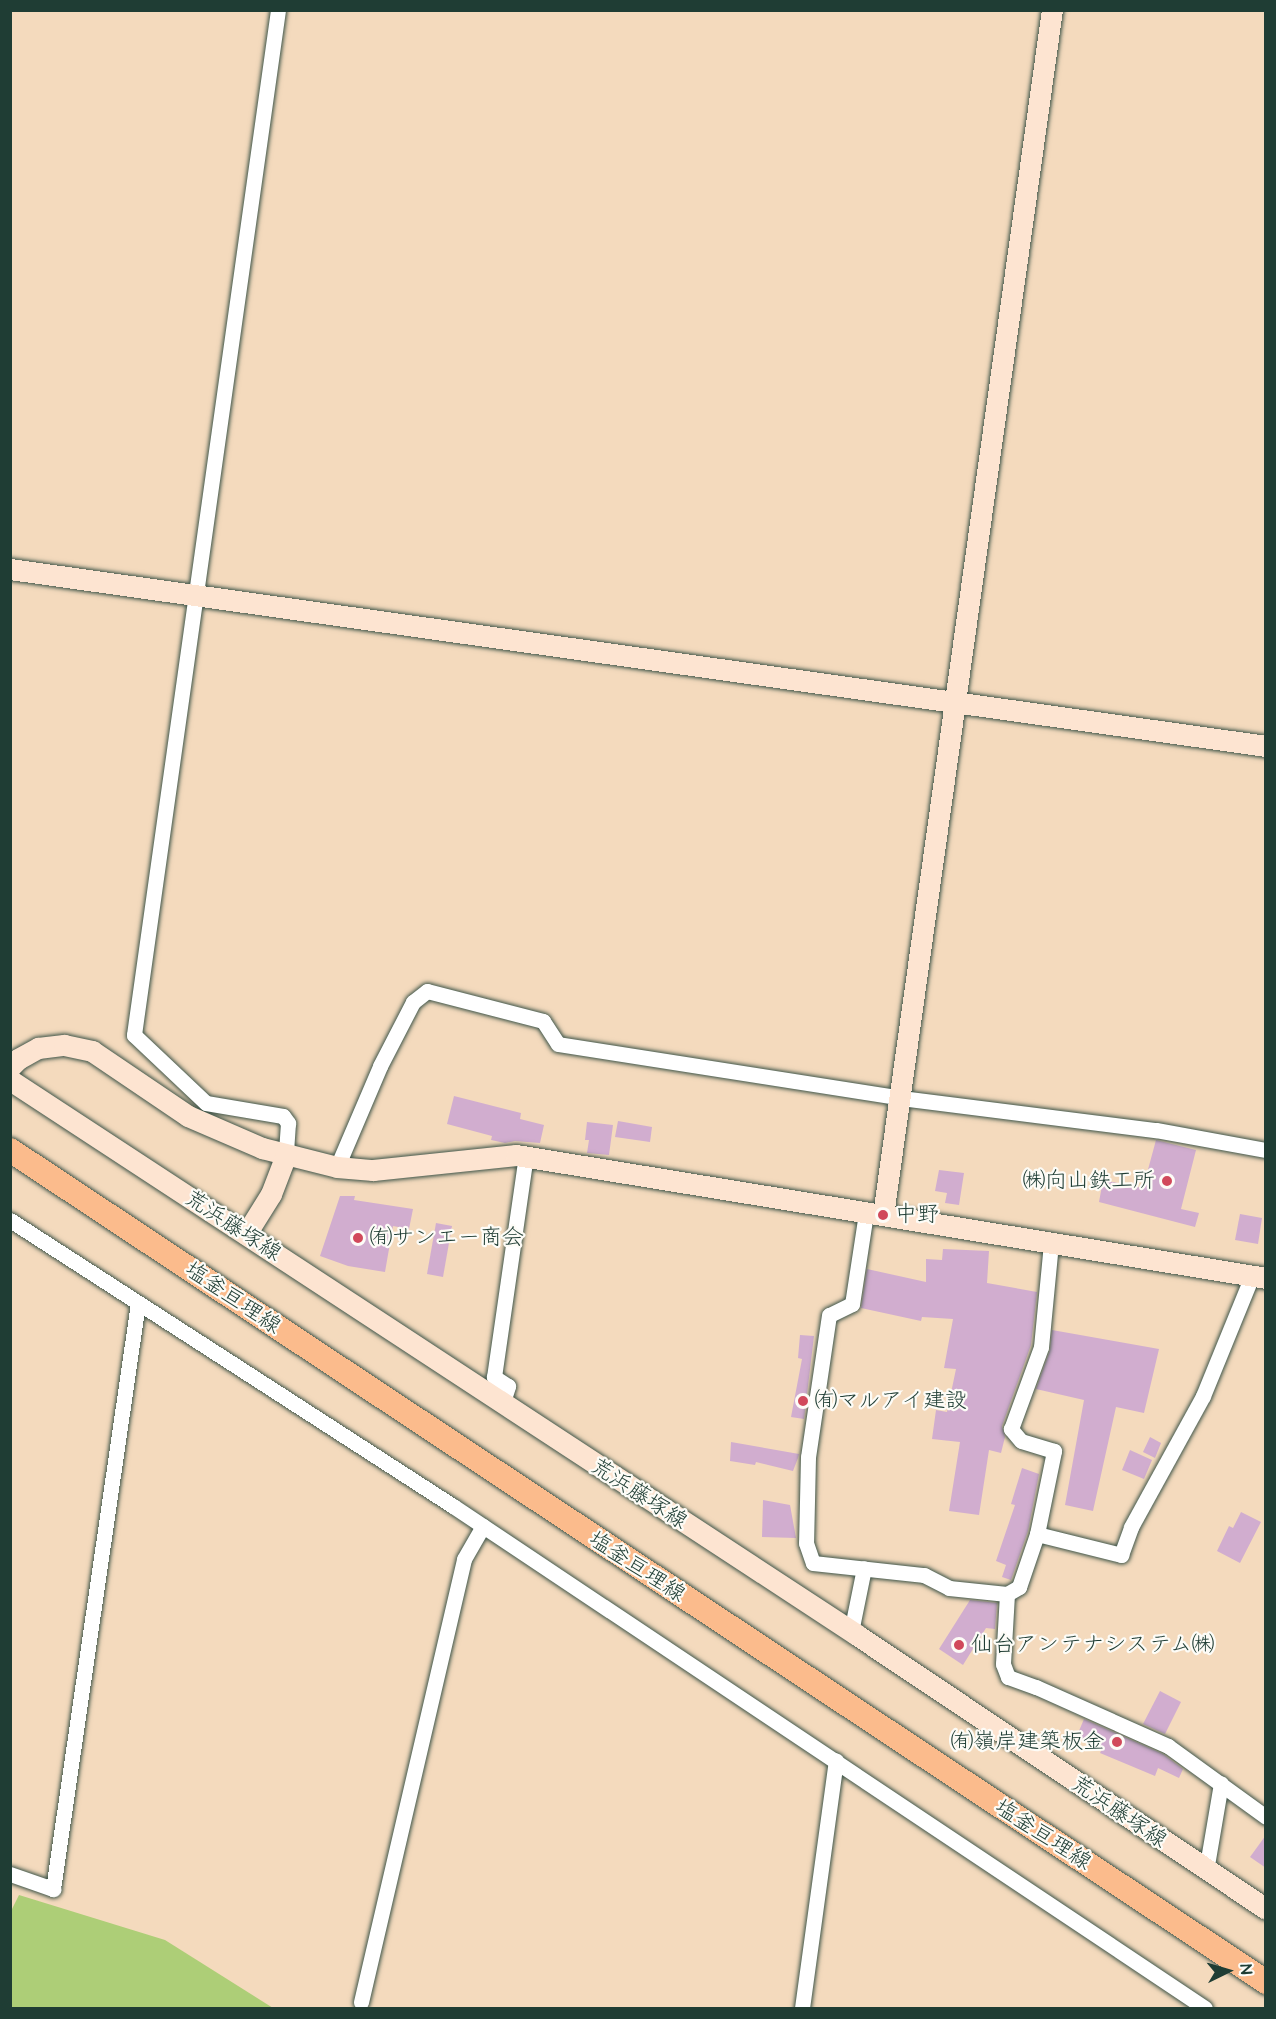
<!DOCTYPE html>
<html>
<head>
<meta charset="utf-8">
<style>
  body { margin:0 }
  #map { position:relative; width:1276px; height:2019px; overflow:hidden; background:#f4dabd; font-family:"Architects Daughter","Klee One",sans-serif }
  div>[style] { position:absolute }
  .green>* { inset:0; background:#adce77 }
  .building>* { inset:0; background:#d1adcf }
  .roads { filter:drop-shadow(0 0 2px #3f5549) drop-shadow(0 0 2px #3f5549) }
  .street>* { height:15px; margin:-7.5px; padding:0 7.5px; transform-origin:7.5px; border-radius:7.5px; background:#fff }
  .secondary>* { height:21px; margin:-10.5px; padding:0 10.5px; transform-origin:10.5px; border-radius:10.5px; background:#fde4d1 }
  .primary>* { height:24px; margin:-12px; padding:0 12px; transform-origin:12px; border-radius:12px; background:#fbbb8c }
  .dots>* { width:16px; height:16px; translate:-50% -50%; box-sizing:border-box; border:3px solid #fdfcf7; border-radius:50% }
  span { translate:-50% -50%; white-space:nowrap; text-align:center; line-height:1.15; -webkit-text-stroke:4.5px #fdfcf7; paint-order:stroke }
  .poi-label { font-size:22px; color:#1f3d34 }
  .right { translate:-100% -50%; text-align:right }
  .left { translate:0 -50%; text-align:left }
  .street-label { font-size:22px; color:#1f3d34 }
  .frame { position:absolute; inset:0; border:12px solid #1f3d34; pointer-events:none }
  .north { position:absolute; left:1198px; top:1941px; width:60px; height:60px; -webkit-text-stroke:4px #fdfcf7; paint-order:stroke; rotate:85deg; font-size:16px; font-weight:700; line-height:24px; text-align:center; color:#1f3d34 }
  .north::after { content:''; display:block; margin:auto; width:21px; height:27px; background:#1f3d34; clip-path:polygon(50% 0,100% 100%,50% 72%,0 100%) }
</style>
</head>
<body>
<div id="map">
  <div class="green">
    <i style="clip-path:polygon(19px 1895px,165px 1940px,273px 2008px,11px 2008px,11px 1911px)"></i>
  </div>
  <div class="building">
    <i style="clip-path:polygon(454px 1096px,521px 1113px,520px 1119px,544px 1125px,540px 1143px,515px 1141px,505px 1143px,491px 1140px,492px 1136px,447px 1124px)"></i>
    <i style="clip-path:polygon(618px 1121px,652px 1127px,650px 1142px,615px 1137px)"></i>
    <i style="clip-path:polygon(587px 1122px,613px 1125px,609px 1155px,587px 1153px,589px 1140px,585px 1140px)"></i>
    <i style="clip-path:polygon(1156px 1140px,1196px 1150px,1181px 1209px,1199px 1213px,1195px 1227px,1099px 1202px,1103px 1180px,1143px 1188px)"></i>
    <i style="clip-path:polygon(939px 1170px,964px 1173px,959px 1205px,945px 1203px,947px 1193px,935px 1191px)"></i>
    <i style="clip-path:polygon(340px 1196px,355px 1196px,354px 1200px,413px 1209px,409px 1229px,393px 1226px,385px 1272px,348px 1266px,320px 1256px)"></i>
    <i style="clip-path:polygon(1240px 1214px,1262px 1218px,1258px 1244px,1235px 1240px)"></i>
    <i style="clip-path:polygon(436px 1223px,452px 1226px,443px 1277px,427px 1274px)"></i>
    <i style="clip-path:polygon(943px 1249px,989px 1251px,987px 1283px,1037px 1292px,1031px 1345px,1002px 1426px,1005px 1437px,1001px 1453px,989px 1450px,979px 1515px,949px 1511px,960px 1442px,932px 1439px,936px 1410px,947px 1412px,956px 1369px,944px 1368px,953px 1319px,922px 1317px,921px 1321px,861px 1308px,867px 1269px,926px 1282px,926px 1259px,942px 1260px)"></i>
    <i style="clip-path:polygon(1052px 1330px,1159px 1349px,1144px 1413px,1116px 1407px,1093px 1511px,1065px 1505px,1084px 1400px,1036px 1389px,1050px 1350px)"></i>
    <i style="clip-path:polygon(800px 1335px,814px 1336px,804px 1419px,791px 1417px,802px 1359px,798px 1358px)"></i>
    <i style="clip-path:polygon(1150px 1437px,1161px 1443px,1155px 1458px,1143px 1452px)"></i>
    <i style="clip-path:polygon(731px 1442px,799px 1454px,798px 1458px,793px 1471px,756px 1462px,755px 1465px,730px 1461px)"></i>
    <i style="clip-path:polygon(1130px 1450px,1152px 1460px,1144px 1479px,1122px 1470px)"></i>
    <i style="clip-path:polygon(1022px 1468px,1039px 1474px,1028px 1531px,1011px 1580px,1002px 1577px,1006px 1565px,996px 1561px,1015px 1505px,1011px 1504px)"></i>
    <i style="clip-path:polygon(763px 1500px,790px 1505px,796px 1538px,762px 1537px)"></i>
    <i style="clip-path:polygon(1241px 1512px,1261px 1522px,1240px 1563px,1217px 1551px,1229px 1526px,1233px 1528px)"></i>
    <i style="clip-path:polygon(970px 1600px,997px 1603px,995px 1629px,986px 1628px,963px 1665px,939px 1649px)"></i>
    <i style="clip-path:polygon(1160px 1691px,1181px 1702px,1165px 1734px,1143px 1724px)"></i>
    <i style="clip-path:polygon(1084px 1719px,1163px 1754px,1183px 1769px,1179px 1778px,1158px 1768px,1155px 1776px,1100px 1753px,1102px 1749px,1076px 1738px)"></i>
    <i style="clip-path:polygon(1266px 1835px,1266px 1868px,1250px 1857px)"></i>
  </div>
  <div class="roads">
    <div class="street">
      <i style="left:278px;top:10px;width:1035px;rotate:98deg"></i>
      <i style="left:134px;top:1035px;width:99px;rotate:43.4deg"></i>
      <i style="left:206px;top:1103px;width:78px;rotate:9.6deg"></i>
      <i style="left:283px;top:1116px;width:9px;rotate:54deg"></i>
      <i style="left:288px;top:1123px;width:32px;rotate:94deg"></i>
      <i style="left:337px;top:1167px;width:110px;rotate:-66.9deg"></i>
      <i style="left:380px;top:1066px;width:72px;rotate:-62.7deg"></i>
      <i style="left:413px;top:1002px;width:18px;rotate:-38deg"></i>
      <i style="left:427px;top:991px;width:120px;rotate:14.5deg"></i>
      <i style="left:543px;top:1021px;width:27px;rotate:57deg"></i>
      <i style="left:558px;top:1044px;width:347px;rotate:8.9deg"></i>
      <i style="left:901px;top:1098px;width:257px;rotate:7.2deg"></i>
      <i style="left:1156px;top:1130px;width:112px;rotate:10.3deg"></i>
      <i style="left:866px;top:1213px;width:92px;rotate:98.7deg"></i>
      <i style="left:852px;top:1304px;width:25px;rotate:154deg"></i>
      <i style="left:829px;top:1315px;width:144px;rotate:98.4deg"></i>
      <i style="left:808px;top:1457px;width:86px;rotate:91.3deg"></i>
      <i style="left:806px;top:1543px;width:21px;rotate:71deg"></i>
      <i style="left:813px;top:1563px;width:112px;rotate:6.2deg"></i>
      <i style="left:924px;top:1575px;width:28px;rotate:27deg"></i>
      <i style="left:949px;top:1588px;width:58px;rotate:5.9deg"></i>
      <i style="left:1007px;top:1594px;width:14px;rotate:-30deg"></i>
      <i style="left:1019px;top:1587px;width:56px;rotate:-71.2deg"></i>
      <i style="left:1037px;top:1534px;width:85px;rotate:-78.4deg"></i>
      <i style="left:1054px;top:1451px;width:34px;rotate:-163deg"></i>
      <i style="left:1021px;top:1441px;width:16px;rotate:-130deg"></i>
      <i style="left:1011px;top:1429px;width:87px;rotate:-69.9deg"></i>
      <i style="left:1041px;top:1347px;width:104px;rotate:-84.5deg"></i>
      <i style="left:10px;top:1220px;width:527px;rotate:32.85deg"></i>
      <i style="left:453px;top:1506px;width:904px;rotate:33.73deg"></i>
      <i style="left:502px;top:1405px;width:20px;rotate:-72deg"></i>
      <i style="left:508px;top:1386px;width:17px;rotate:-147deg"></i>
      <i style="left:494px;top:1377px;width:223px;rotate:-81.8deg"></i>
      <i style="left:1037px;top:1534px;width:87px;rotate:14deg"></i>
      <i style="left:1121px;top:1555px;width:30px;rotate:-70deg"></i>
      <i style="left:1131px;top:1527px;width:149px;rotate:-61.2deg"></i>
      <i style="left:1203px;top:1396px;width:130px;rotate:-67.8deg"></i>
      <i style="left:1007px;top:1594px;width:70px;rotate:93.3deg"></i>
      <i style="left:1003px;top:1664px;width:14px;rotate:69deg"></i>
      <i style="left:1008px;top:1677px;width:30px;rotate:20deg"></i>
      <i style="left:1036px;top:1687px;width:145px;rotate:24.1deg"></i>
      <i style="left:1168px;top:1746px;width:121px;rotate:35.9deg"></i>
      <i style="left:851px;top:1632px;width:65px;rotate:-78.5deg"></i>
      <i style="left:1206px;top:1871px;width:89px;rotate:-80.3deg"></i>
      <i style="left:10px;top:1874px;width:46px;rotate:19.2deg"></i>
      <i style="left:53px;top:1889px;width:592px;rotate:-81.75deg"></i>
      <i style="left:361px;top:2002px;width:455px;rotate:-76.9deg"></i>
      <i style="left:464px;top:1559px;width:38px;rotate:-60deg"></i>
      <i style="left:802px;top:2008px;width:250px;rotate:-82.2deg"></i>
    </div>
    <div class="secondary">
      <i style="left:10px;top:569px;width:1268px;rotate:8.02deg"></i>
      <i style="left:10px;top:1067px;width:11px;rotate:-45deg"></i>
      <i style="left:18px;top:1059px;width:23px;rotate:-29deg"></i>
      <i style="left:38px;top:1048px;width:26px;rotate:-7deg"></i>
      <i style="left:64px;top:1045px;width:29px;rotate:12deg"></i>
      <i style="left:92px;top:1051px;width:116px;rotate:34.1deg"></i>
      <i style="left:188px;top:1116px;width:81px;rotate:23.4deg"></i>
      <i style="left:262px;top:1148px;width:77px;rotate:14.2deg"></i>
      <i style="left:337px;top:1167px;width:36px;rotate:5deg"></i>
      <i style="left:373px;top:1170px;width:144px;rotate:-6deg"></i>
      <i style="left:516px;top:1155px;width:760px;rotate:9.31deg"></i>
      <i style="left:10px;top:1080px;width:1013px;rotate:33.23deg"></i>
      <i style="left:857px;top:1635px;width:492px;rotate:33.8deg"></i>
      <i style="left:883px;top:1215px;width:1217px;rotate:-82.02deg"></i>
      <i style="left:246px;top:1234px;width:47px;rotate:-58deg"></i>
      <i style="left:271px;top:1194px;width:42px;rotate:-69deg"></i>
    </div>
    <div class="primary">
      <i style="left:10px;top:1150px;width:1507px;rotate:33.52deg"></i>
    </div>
  </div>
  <div class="dots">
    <i style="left:1167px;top:1181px;background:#d1495b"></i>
    <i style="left:883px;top:1215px;background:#d1495b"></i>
    <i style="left:358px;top:1238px;background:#d1495b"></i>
    <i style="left:803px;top:1401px;background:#d1495b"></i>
    <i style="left:959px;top:1645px;background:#d1495b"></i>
    <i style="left:1117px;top:1742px;background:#d1495b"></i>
  </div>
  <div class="poi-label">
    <span class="right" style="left:1155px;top:1181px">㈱向山鉄工所</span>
    <span class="left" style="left:895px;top:1215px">中野</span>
    <span class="left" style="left:370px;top:1238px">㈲サンエー商会</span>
    <span class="left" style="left:815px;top:1401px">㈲マルアイ建設</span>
    <span class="left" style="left:971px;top:1645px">仙台アンテナシステム㈱</span>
    <span class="right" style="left:1105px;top:1742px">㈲嶺岸建築板金</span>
  </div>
  <div class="street-label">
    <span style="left:233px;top:1226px;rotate:33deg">荒浜藤塚線</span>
    <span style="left:233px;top:1298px;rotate:34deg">塩釜亘理線</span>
    <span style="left:639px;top:1494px;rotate:33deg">荒浜藤塚線</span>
    <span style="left:637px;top:1567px;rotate:33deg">塩釜亘理線</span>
    <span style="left:1119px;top:1812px;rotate:34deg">荒浜藤塚線</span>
    <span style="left:1043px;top:1835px;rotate:33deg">塩釜亘理線</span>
  </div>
  <div class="frame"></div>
  <div class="north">N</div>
</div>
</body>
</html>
